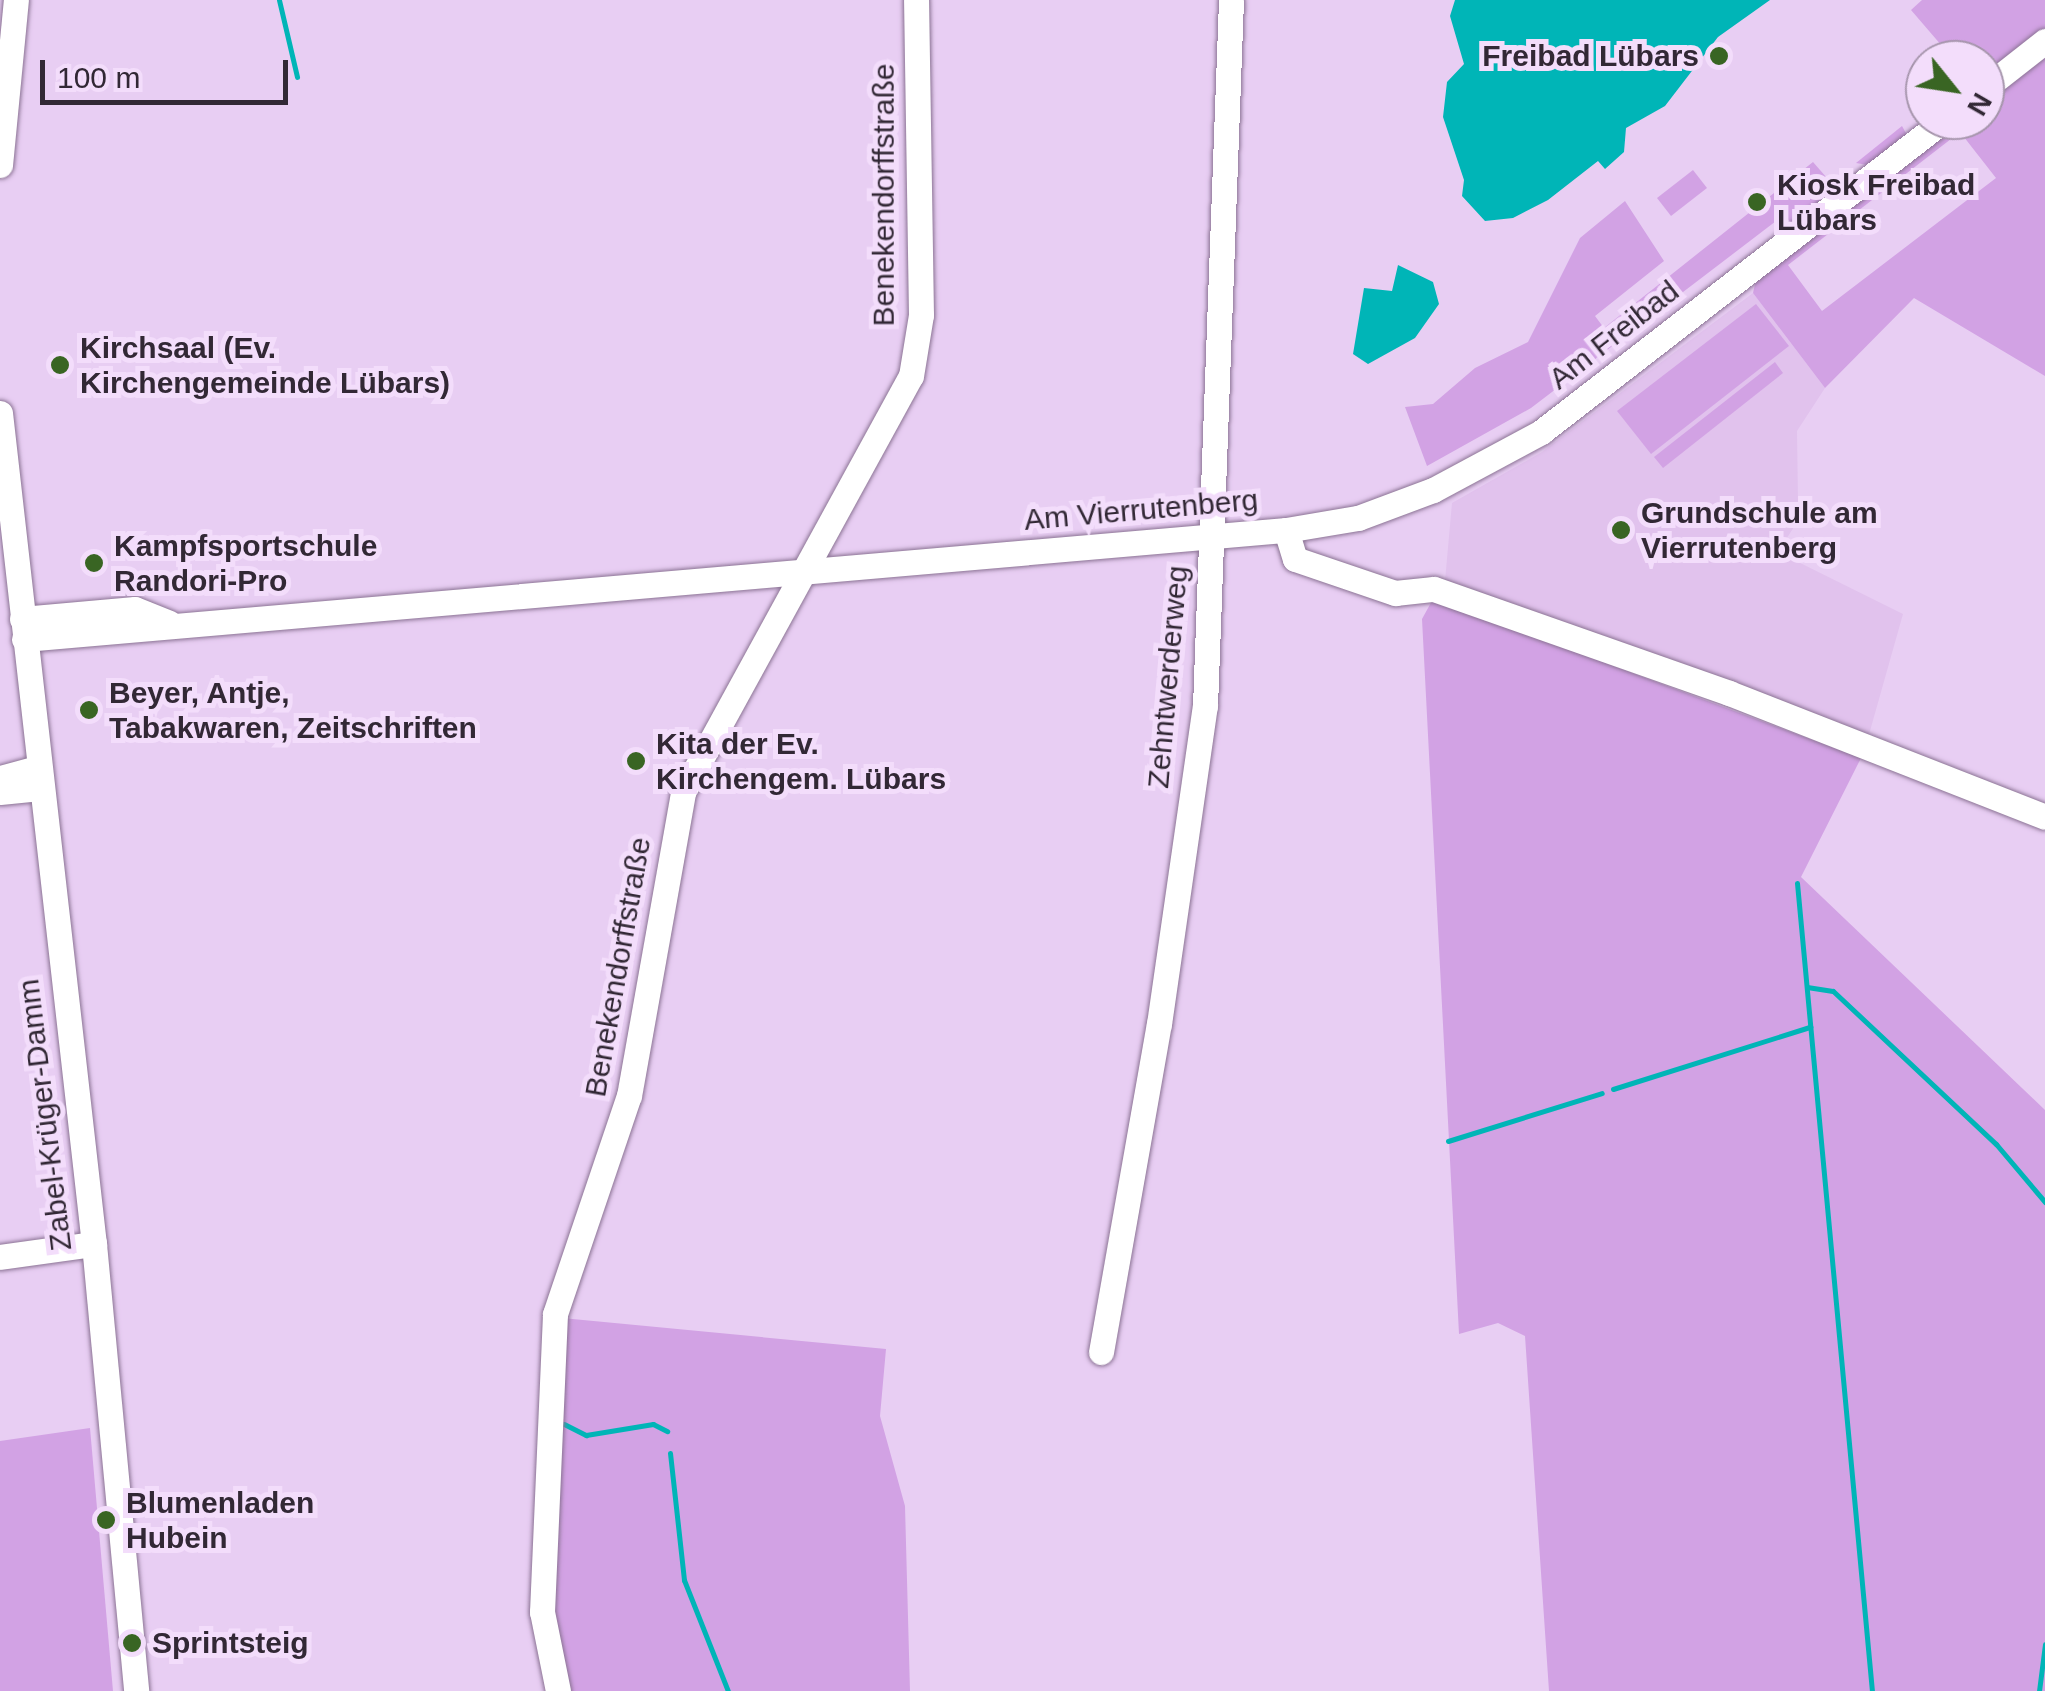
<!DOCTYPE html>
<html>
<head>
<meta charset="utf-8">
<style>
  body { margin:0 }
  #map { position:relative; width:2045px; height:1691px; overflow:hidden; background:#e8cef3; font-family:Helvetica,sans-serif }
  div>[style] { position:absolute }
  .built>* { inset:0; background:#e1c2ed }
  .green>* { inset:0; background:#d2a2e4 }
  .water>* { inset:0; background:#00b5b7 }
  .stream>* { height:5px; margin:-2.5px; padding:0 2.5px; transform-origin:2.5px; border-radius:2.5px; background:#00b5b7 }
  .roads { filter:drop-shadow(0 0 2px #8b7394) drop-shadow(0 0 2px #8b7394) }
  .minor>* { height:25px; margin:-12.5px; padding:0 12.5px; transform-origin:12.5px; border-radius:12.5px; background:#fff }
  .dots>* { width:28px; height:28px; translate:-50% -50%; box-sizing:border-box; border:5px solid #f3ddfb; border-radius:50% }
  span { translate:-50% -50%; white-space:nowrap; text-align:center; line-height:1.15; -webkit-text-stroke:10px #f3ddfb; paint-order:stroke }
  .poi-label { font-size:30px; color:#322835; font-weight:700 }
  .right { translate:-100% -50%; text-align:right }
  .left { translate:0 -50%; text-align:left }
  .street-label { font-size:30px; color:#322835 }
  .north { position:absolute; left:1905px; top:40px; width:100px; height:100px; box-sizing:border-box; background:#f3ddfb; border:2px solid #a695ac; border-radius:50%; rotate:120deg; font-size:28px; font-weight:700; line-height:40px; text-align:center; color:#322835 }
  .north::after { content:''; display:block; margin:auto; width:35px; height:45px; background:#396523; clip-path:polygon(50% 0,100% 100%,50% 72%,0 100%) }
  .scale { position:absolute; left:40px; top:60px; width:248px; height:45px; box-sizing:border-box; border:5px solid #322835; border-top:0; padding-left:12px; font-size:30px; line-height:35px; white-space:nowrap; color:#322835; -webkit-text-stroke:8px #f3ddfb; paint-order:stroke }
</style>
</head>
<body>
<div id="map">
  <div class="built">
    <i style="clip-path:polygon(1753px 293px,1825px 388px,1797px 431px,1798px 502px,1806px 508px,1778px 552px,1903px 614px,1868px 738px,1445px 581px,1452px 503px,1542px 452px)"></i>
  </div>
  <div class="green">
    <i style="clip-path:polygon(evenodd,1922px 0,2045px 0,2045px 376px,1914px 298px,1825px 388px,1753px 293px,1756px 280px,1782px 258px,1960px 120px,1985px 120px,1985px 60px,1954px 60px,1911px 10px,1922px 0,1960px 132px,1996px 178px,1822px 311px,1788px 265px,1960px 132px)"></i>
    <i style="clip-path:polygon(1902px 126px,1907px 135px,1868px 165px,1856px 163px)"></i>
    <i style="clip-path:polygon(1813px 162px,1827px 178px,1838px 177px,1839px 185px,1792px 224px,1784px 215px,1531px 408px,1427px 466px,1405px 407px,1433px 404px,1475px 368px,1528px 342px,1580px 238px,1625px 201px,1664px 261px,1595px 316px,1604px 328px)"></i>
    <i style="clip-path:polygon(1693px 170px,1707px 188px,1671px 216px,1657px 198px)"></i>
    <i style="clip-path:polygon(1756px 304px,1789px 346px,1651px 454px,1617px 411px)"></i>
    <i style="clip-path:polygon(1775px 362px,1783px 373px,1663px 468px,1654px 457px)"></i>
    <i style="clip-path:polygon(1433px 599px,1861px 758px,1801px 877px,2045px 1110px,2045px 1691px,1549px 1691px,1525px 1336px,1498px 1323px,1459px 1334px,1422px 619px)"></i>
    <i style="clip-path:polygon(562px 1318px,886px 1349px,880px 1416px,905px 1506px,910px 1691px,566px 1691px,554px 1658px,553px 1447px)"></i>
    <i style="clip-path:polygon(90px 1428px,113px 1691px,0 1691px,0 1441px)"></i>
  </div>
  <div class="water">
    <i style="clip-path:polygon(1455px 0,1770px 0,1718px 37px,1665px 106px,1626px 128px,1624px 152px,1605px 169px,1598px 161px,1548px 200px,1513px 218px,1485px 221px,1462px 196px,1464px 180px,1443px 117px,1447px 82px,1464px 64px,1450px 16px)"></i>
    <i style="clip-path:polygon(1398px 265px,1433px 282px,1439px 304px,1415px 338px,1368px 364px,1353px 354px,1364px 288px,1392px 291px)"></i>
  </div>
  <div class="stream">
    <i style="left:279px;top:0;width:79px;rotate:76.8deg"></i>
    <i style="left:1797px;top:883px;width:811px;rotate:84.7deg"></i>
    <i style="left:1807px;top:987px;width:26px;rotate:9deg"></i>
    <i style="left:1833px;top:991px;width:224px;rotate:43.2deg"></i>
    <i style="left:1996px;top:1144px;width:76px;rotate:49.8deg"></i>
    <i style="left:1613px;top:1089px;width:207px;rotate:-17.5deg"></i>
    <i style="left:1448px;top:1141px;width:161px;rotate:-17.3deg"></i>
    <i style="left:564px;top:1424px;width:25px;rotate:27deg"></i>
    <i style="left:586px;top:1435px;width:68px;rotate:-9.3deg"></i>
    <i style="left:653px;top:1424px;width:16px;rotate:27deg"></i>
    <i style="left:670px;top:1453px;width:128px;rotate:83.7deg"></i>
    <i style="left:684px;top:1580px;width:119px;rotate:68.4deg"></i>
    <i style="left:2039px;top:1691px;width:47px;rotate:-82.7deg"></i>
  </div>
  <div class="roads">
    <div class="minor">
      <i style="left:1985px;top:88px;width:76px;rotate:-38.1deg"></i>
      <i style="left:0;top:165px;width:166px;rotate:-84.5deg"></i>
      <i style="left:0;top:413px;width:836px;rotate:83.55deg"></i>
      <i style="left:94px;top:1244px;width:449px;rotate:84.6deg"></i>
      <i style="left:1286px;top:530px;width:30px;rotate:73deg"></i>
      <i style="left:1295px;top:559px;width:106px;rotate:18.8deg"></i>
      <i style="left:1395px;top:593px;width:39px;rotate:-6deg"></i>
      <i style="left:1434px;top:589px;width:313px;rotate:19.4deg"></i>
      <i style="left:1729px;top:693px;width:339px;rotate:21.4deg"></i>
      <i style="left:22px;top:619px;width:113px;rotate:-5.1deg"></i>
      <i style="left:135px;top:609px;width:37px;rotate:22deg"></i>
      <i style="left:24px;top:639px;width:1267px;rotate:-4.94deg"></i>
      <i style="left:1286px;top:530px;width:73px;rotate:-9.5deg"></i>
      <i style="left:1358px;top:518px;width:80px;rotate:-20.5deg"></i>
      <i style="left:1433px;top:490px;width:123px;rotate:-28.2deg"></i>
      <i style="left:1541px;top:432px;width:510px;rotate:-37.75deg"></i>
      <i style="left:0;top:778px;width:39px;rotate:-15deg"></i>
      <i style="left:0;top:792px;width:40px;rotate:-5.7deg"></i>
      <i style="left:0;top:1257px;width:95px;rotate:-7.9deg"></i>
      <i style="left:1101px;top:1352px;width:333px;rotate:-80deg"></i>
      <i style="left:1159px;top:1024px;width:321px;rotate:-81.8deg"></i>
      <i style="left:1205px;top:706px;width:706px;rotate:-87.89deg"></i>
      <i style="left:558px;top:1691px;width:81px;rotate:-101.4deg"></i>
      <i style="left:542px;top:1612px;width:298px;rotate:-87.5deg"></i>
      <i style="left:555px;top:1314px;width:230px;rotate:-71.3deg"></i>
      <i style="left:629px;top:1096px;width:309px;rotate:-79.9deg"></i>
      <i style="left:683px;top:792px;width:474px;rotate:-61.3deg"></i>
      <i style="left:911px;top:376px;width:62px;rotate:-80.7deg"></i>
      <i style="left:921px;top:315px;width:315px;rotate:-90.9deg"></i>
    </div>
  </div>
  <div class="dots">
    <i style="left:1719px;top:56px;background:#396523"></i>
    <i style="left:1757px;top:202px;background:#396523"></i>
    <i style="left:60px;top:365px;background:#396523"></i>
    <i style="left:1621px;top:530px;background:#396523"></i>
    <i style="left:94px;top:563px;background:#396523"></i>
    <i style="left:89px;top:710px;background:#396523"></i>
    <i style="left:636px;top:761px;background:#396523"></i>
    <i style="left:106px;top:1520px;background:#396523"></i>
    <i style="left:132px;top:1643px;background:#396523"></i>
  </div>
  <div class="poi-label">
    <span class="right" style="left:1699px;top:56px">Freibad Lübars</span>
    <span class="left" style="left:1777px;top:202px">Kiosk Freibad<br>Lübars</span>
    <span class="left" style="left:80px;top:365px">Kirchsaal (Ev.<br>Kirchengemeinde Lübars)</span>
    <span class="left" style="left:1641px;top:530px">Grundschule am<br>Vierrutenberg</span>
    <span class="left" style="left:114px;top:563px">Kampfsportschule<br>Randori-Pro</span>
    <span class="left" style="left:109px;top:710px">Beyer, Antje,<br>Tabakwaren, Zeitschriften</span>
    <span class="left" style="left:656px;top:761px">Kita der Ev.<br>Kirchengem. Lübars</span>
    <span class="left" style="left:126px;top:1520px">Blumenladen<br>Hubein</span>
    <span class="left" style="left:152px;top:1643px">Sprintsteig</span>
  </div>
  <div class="street-label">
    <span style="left:884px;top:195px;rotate:-90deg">Benekendorffstraße</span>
    <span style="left:1614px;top:335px;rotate:-38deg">Am Freibad</span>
    <span style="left:1141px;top:510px;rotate:-5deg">Am Vierrutenberg</span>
    <span style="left:1168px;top:677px;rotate:-85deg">Zehntwerderweg</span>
    <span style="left:618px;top:967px;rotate:-80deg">Benekendorffstraße</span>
    <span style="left:45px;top:1115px;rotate:-97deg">Zabel-Krüger-Damm</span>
  </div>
  <div class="north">N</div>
  <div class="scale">100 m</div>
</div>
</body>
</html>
